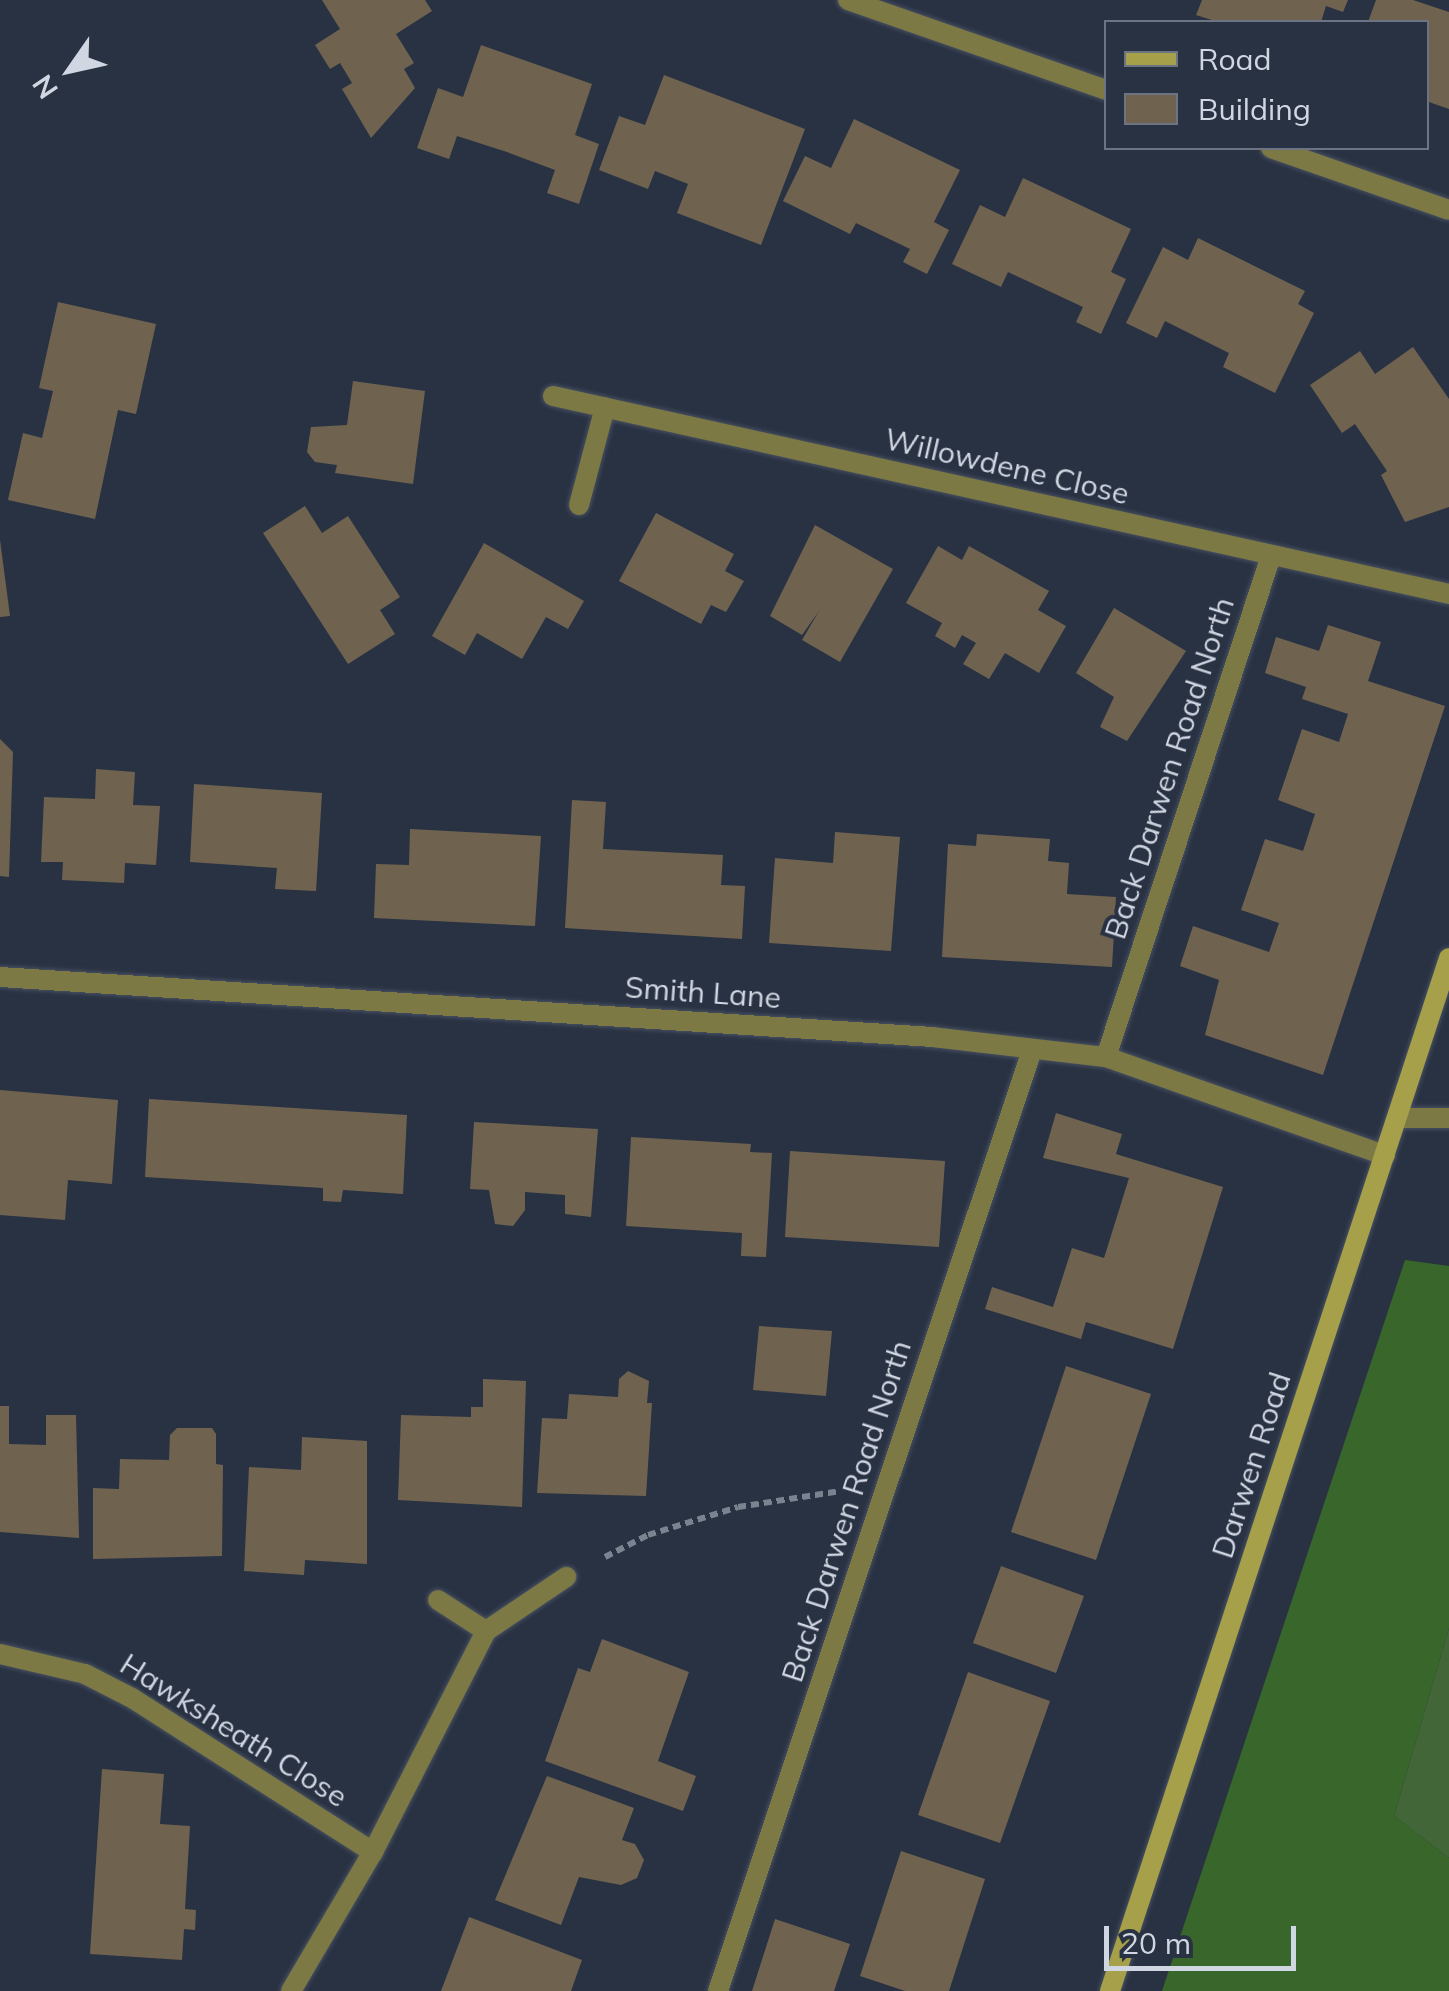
<!DOCTYPE html>
<html>
<head>
<meta charset="utf-8">
<style>
  body { margin:0 }
  #map { position:relative; width:1449px; height:1991px; overflow:hidden; background:#293243; font-family:Mulish,sans-serif }
  div>[style] { position:absolute }
  .green>* { inset:0; background:#436639 }
  .forest>* { inset:0; background:#39662a }
  .building>* { inset:0; background:#6f6350 }
  .path>* { height:6px; margin-top:-3px; transform-origin:0; background:repeating-linear-gradient(90deg,#7b8391 0 8px,transparent 0 13px) }
  .roads { filter:drop-shadow(0 0 2px #475060) drop-shadow(0 0 2px #475060) }
  .lane>* { height:20px; margin:-10px; padding:0 10px; transform-origin:10px; border-radius:10px; background:#7c7945 }
  .street>* { height:20px; margin:-10px; padding:0 10px; transform-origin:10px; border-radius:10px; background:#7c7945 }
  .secondary>* { height:20px; margin:-10px; padding:0 10px; transform-origin:10px; border-radius:10px; background:#a5a049 }
  span { translate:-50% -50%; white-space:nowrap; text-align:center; line-height:1.15; -webkit-text-stroke:8px #293243; paint-order:stroke }
  .street-label { font-size:30px; color:#d1d7e2 }
  .legend { position:absolute; left:1104px; top:20px; width:325px; height:130px; box-sizing:border-box; background:#293243; border:2px solid #6c7483; margin:0; padding:12px 18px; list-style:none; font-size:30px; color:#d1d7e2 }
  .legend li { display:flex; align-items:center; gap:20px; height:50px }
  .legend b { width:50px; border:2px solid #6c7483 }
  .north { position:absolute; left:20px; top:20px; width:100px; height:100px; -webkit-text-stroke:8px #293243; paint-order:stroke; rotate:236deg; font-size:28px; font-weight:700; line-height:40px; text-align:center; color:#d1d7e2 }
  .north::after { content:''; display:block; margin:auto; width:35px; height:45px; background:#d1d7e2; clip-path:polygon(50% 0,100% 100%,50% 72%,0 100%) }
  .scale { position:absolute; left:1104px; top:1926px; width:192px; height:45px; box-sizing:border-box; border:5px solid #d1d7e2; border-top:0; padding-left:12px; font-size:30px; line-height:35px; white-space:nowrap; color:#d1d7e2; -webkit-text-stroke:8px #293243; paint-order:stroke }
</style>
</head>
<body>
<div id="map">
  <div class="green">
    <i style="clip-path:polygon(1449px 1628px,1449px 1858px,1394px 1816px)"></i>
  </div>
  <div class="forest">
    <i style="clip-path:polygon(1405px 1260px,1449px 1266px,1449px 1628px,1394px 1816px,1449px 1858px,1449px 1991px,1162px 1991px)"></i>
  </div>
  <div class="building">
    <i style="clip-path:polygon(322px 0,425px 0,432px 11px,396px 34px,414px 63px,404px 69px,415px 88px,371px 138px,342px 89px,352px 83px,340px 63px,330px 69px,315px 45px,340px 29px)"></i>
    <i style="clip-path:polygon(1202px 0,1348px 0,1343px 12px,1326px 6px,1321px 22px,1218px 22px,1196px 15px)"></i>
    <i style="clip-path:polygon(1376px 0,1413px 0,1449px 12px,1449px 109px,1426px 101px,1426px 22px,1368px 22px)"></i>
    <i style="clip-path:polygon(481px 45px,592px 84px,575px 135px,599px 144px,579px 204px,547px 193px,555px 170px,507px 152px,457px 136px,449px 159px,417px 148px,438px 88px,463px 97px)"></i>
    <i style="clip-path:polygon(664px 75px,805px 129px,761px 245px,677px 213px,688px 184px,655px 171px,648px 189px,599px 170px,619px 116px,645px 125px)"></i>
    <i style="clip-path:polygon(854px 119px,960px 170px,934px 222px,949px 230px,927px 274px,903px 262px,910px 249px,856px 223px,850px 234px,783px 201px,805px 156px,831px 168px)"></i>
    <i style="clip-path:polygon(1023px 178px,1131px 229px,1111px 272px,1126px 279px,1101px 334px,1076px 322px,1083px 307px,1008px 272px,1001px 287px,952px 264px,980px 205px,1005px 217px)"></i>
    <i style="clip-path:polygon(1198px 238px,1305px 291px,1298px 304px,1314px 313px,1275px 393px,1223px 367px,1229px 353px,1165px 321px,1157px 338px,1126px 323px,1163px 247px,1188px 260px)"></i>
    <i style="clip-path:polygon(58px 302px,156px 324px,136px 414px,118px 410px,95px 519px,8px 500px,23px 433px,42px 438px,53px 391px,39px 388px)"></i>
    <i style="clip-path:polygon(1413px 347px,1449px 399px,1449px 507px,1405px 522px,1381px 475px,1387px 471px,1355px 424px,1342px 433px,1310px 385px,1360px 351px,1375px 374px)"></i>
    <i style="clip-path:polygon(353px 381px,425px 391px,413px 484px,335px 473px,337px 465px,315px 462px,307px 452px,311px 427px,347px 425px)"></i>
    <i style="clip-path:polygon(305px 506px,322px 533px,348px 516px,400px 597px,380px 610px,395px 634px,348px 664px,263px 533px)"></i>
    <i style="clip-path:polygon(656px 513px,734px 554px,725px 571px,744px 581px,726px 612px,711px 605px,701px 624px,619px 581px)"></i>
    <i style="clip-path:polygon(815px 525px,893px 569px,840px 662px,802px 640px,819px 611px,802px 635px,770px 616px)"></i>
    <i style="clip-path:polygon(0 540px,10px 616px,0 617px)"></i>
    <i style="clip-path:polygon(484px 543px,584px 601px,568px 629px,546px 617px,522px 659px,477px 633px,465px 655px,432px 636px)"></i>
    <i style="clip-path:polygon(938px 546px,962px 560px,969px 546px,1049px 591px,1038px 610px,1066px 626px,1039px 673px,1005px 653px,989px 679px,963px 664px,976px 643px,962px 635px,955px 648px,935px 636px,942px 623px,906px 603px)"></i>
    <i style="clip-path:polygon(1114px 608px,1186px 651px,1127px 741px,1100px 727px,1114px 697px,1076px 673px)"></i>
    <i style="clip-path:polygon(1328px 625px,1381px 642px,1368px 681px,1445px 706px,1323px 1075px,1205px 1035px,1219px 980px,1180px 966px,1193px 926px,1269px 952px,1279px 923px,1241px 910px,1265px 839px,1303px 851px,1315px 814px,1278px 800px,1302px 729px,1339px 742px,1348px 714px,1302px 699px,1306px 687px,1265px 673px,1276px 637px,1319px 651px)"></i>
    <i style="clip-path:polygon(0 739px,13px 752px,9px 877px,0 876px)"></i>
    <i style="clip-path:polygon(96px 769px,135px 772px,133px 805px,160px 806px,156px 865px,125px 863px,124px 883px,62px 880px,63px 862px,41px 862px,44px 797px,95px 799px)"></i>
    <i style="clip-path:polygon(194px 784px,322px 793px,316px 891px,275px 889px,277px 868px,190px 862px)"></i>
    <i style="clip-path:polygon(572px 800px,606px 802px,603px 849px,723px 855px,721px 885px,745px 886px,742px 939px,565px 928px)"></i>
    <i style="clip-path:polygon(410px 829px,541px 836px,535px 926px,374px 918px,376px 864px,409px 865px)"></i>
    <i style="clip-path:polygon(835px 832px,900px 837px,891px 951px,769px 943px,775px 858px,833px 863px)"></i>
    <i style="clip-path:polygon(977px 834px,1050px 839px,1048px 861px,1069px 863px,1067px 894px,1116px 897px,1112px 967px,942px 957px,948px 844px,976px 846px)"></i>
    <i style="clip-path:polygon(0 1090px,118px 1100px,112px 1184px,68px 1180px,65px 1220px,0 1215px)"></i>
    <i style="clip-path:polygon(149px 1099px,407px 1115px,403px 1194px,343px 1190px,341px 1202px,323px 1201px,323px 1188px,145px 1177px)"></i>
    <i style="clip-path:polygon(1056px 1113px,1122px 1134px,1116px 1154px,1223px 1187px,1173px 1349px,1086px 1322px,1081px 1339px,985px 1309px,992px 1287px,1053px 1307px,1072px 1248px,1104px 1258px,1129px 1178px,1043px 1158px)"></i>
    <i style="clip-path:polygon(474px 1122px,598px 1129px,591px 1217px,565px 1214px,565px 1195px,525px 1192px,525px 1210px,513px 1226px,495px 1224px,489px 1190px,470px 1189px)"></i>
    <i style="clip-path:polygon(631px 1137px,751px 1144px,750px 1152px,772px 1153px,766px 1257px,741px 1256px,742px 1233px,626px 1226px)"></i>
    <i style="clip-path:polygon(790px 1151px,945px 1161px,939px 1247px,785px 1237px)"></i>
    <i style="clip-path:polygon(759px 1326px,832px 1331px,826px 1396px,753px 1390px)"></i>
    <i style="clip-path:polygon(1066px 1366px,1151px 1394px,1096px 1560px,1011px 1532px)"></i>
    <i style="clip-path:polygon(628px 1371px,649px 1381px,647px 1403px,652px 1403px,646px 1496px,537px 1493px,542px 1418px,567px 1419px,569px 1394px,618px 1397px,619px 1379px)"></i>
    <i style="clip-path:polygon(483px 1379px,526px 1381px,522px 1507px,398px 1500px,401px 1415px,471px 1417px,471px 1407px,483px 1407px)"></i>
    <i style="clip-path:polygon(0 1406px,9px 1406px,9px 1444px,46px 1445px,46px 1415px,76px 1415px,79px 1538px,0 1532px)"></i>
    <i style="clip-path:polygon(177px 1428px,212px 1428px,216px 1434px,216px 1464px,223px 1465px,222px 1556px,93px 1559px,93px 1488px,119px 1489px,120px 1459px,169px 1460px,170px 1435px)"></i>
    <i style="clip-path:polygon(302px 1437px,367px 1441px,367px 1564px,305px 1560px,304px 1575px,244px 1571px,249px 1467px,301px 1470px)"></i>
    <i style="clip-path:polygon(1001px 1566px,1084px 1596px,1056px 1673px,973px 1643px)"></i>
    <i style="clip-path:polygon(602px 1639px,689px 1672px,658px 1761px,696px 1776px,683px 1811px,545px 1761px,578px 1668px,590px 1672px)"></i>
    <i style="clip-path:polygon(968px 1672px,1050px 1701px,1000px 1843px,918px 1815px)"></i>
    <i style="clip-path:polygon(102px 1769px,164px 1774px,160px 1824px,190px 1826px,185px 1909px,196px 1910px,195px 1930px,184px 1929px,182px 1960px,90px 1954px)"></i>
    <i style="clip-path:polygon(547px 1776px,634px 1808px,622px 1840px,635px 1844px,644px 1860px,637px 1878px,621px 1885px,579px 1877px,561px 1925px,495px 1900px)"></i>
    <i style="clip-path:polygon(901px 1851px,985px 1879px,949px 1991px,905px 1991px,860px 1976px)"></i>
    <i style="clip-path:polygon(469px 1917px,582px 1960px,571px 1991px,441px 1991px)"></i>
    <i style="clip-path:polygon(775px 1919px,850px 1944px,834px 1991px,752px 1991px)"></i>
  </div>
  <div class="path">
    <i style="left:605px;top:1557px;width:48px;rotate:-27.1deg"></i>
    <i style="left:648px;top:1535px;width:94px;rotate:-17.3deg"></i>
    <i style="left:738px;top:1507px;width:104px;rotate:-8.8deg"></i>
  </div>
  <div class="roads">
    <div class="lane">
      <i style="left:1106px;top:1057px;width:527px;rotate:-71.77deg"></i>
      <i style="left:1397px;top:1118px;width:52px"></i>
      <i style="left:718px;top:1991px;width:992px;rotate:-71.55deg"></i>
    </div>
    <div class="street">
      <i style="left:848px;top:0;width:273px;rotate:19.2deg"></i>
      <i style="left:1271px;top:148px;width:188px;rotate:19.2deg"></i>
      <i style="left:553px;top:396px;width:918px;rotate:12.46deg"></i>
      <i style="left:579px;top:505px;width:101px;rotate:-75.1deg"></i>
      <i style="left:0;top:977px;width:934px;rotate:3.68deg"></i>
      <i style="left:932px;top:1037px;width:175px;rotate:6.6deg"></i>
      <i style="left:1106px;top:1057px;width:296px;rotate:19.4deg"></i>
      <i style="left:438px;top:1600px;width:57px;rotate:32.9deg"></i>
      <i style="left:0;top:1654px;width:87px;rotate:13.2deg"></i>
      <i style="left:85px;top:1674px;width:53px;rotate:27.1deg"></i>
      <i style="left:132px;top:1698px;width:286px;rotate:32.6deg"></i>
      <i style="left:291px;top:1991px;width:161px;rotate:-59.5deg"></i>
      <i style="left:373px;top:1852px;width:248px;rotate:-62.9deg"></i>
      <i style="left:486px;top:1631px;width:97px;rotate:-34deg"></i>
    </div>
    <div class="secondary">
      <i style="left:1110px;top:1991px;width:1087px;rotate:-71.83deg"></i>
    </div>
  </div>
  <div class="street-label">
    <span style="left:1007px;top:466px;rotate:13deg">Willowdene Close</span>
    <span style="left:1169px;top:768px;rotate:-72deg">Back Darwen Road North</span>
    <span style="left:703px;top:992px;rotate:4deg">Smith Lane</span>
    <span style="left:1251px;top:1465px;rotate:-72deg">Darwen Road</span>
    <span style="left:846px;top:1511px;rotate:-72deg">Back Darwen Road North</span>
    <span style="left:234px;top:1730px;rotate:32deg">Hawksheath Close</span>
  </div>
  <ul class="legend">
  <li><b style="height:12px;background:#a5a049"></b>Road</li>
  <li><b style="height:28px;background:#6f6350"></b>Building</li>
  </ul>
  <div class="north">N</div>
  <div class="scale">20 m</div>
</div>
</body>
</html>
